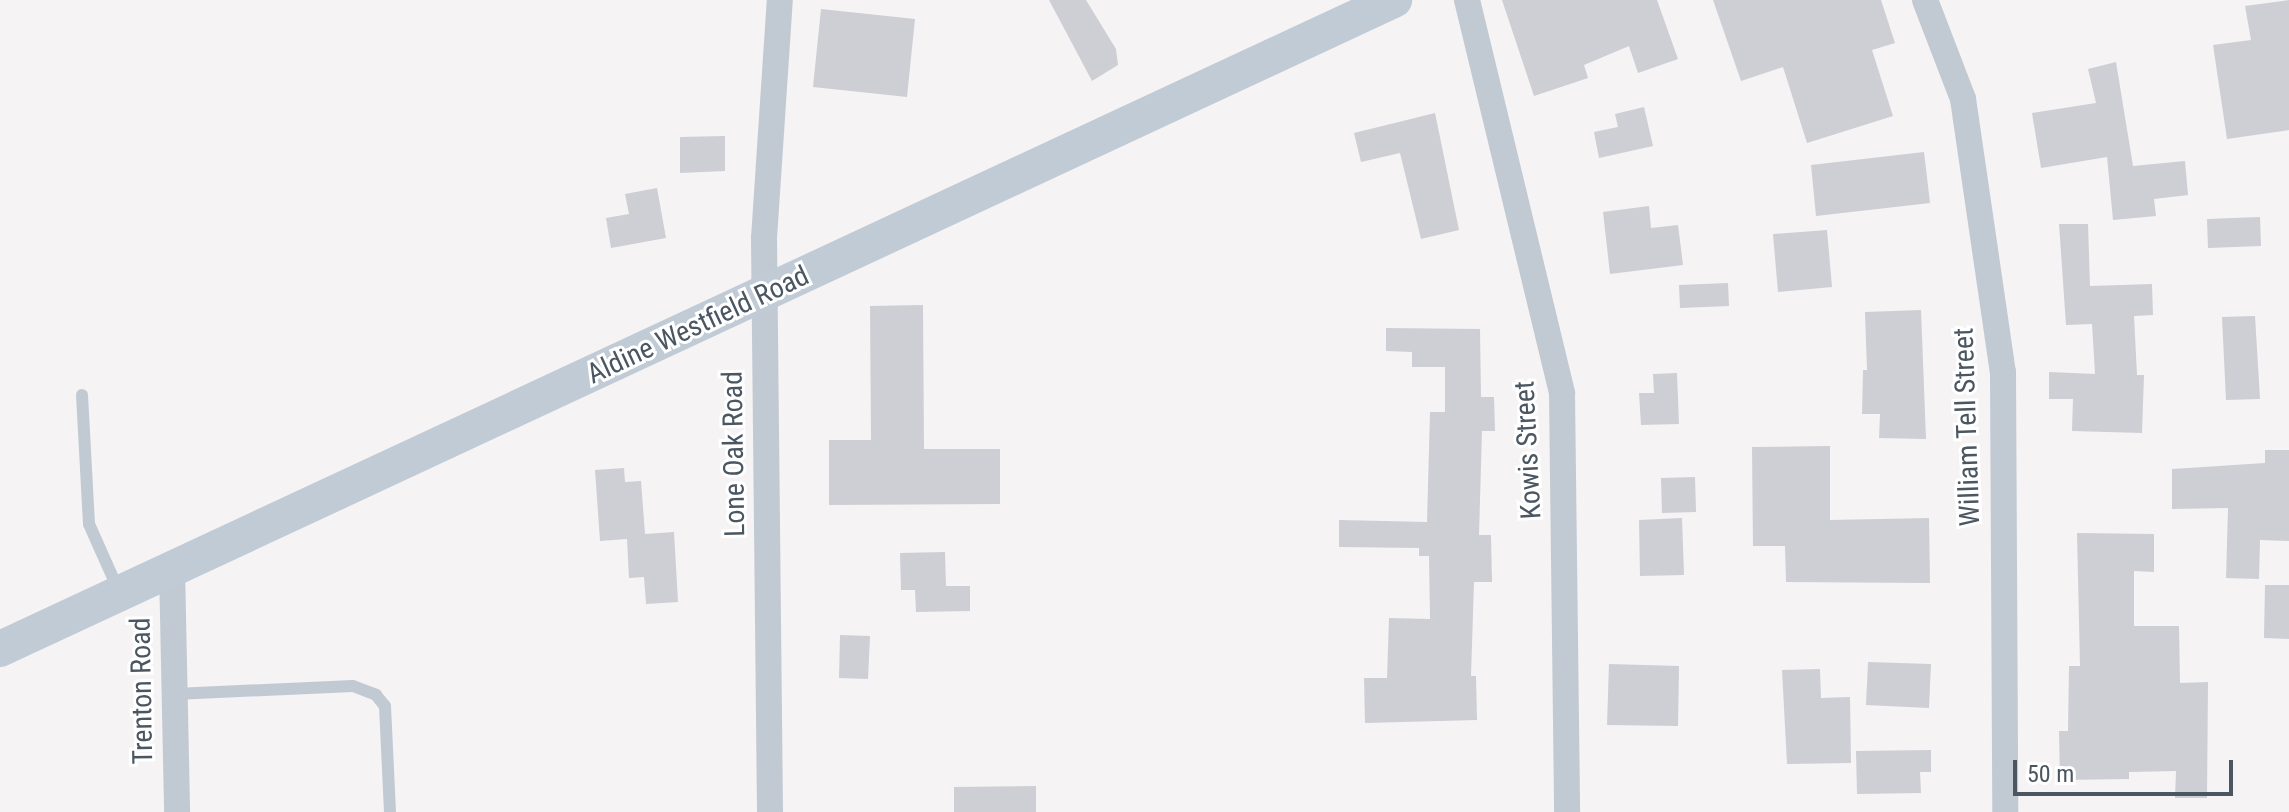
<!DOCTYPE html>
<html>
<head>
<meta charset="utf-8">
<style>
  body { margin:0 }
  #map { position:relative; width:2289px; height:812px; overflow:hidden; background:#f5f3f3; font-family:"Roboto Condensed",sans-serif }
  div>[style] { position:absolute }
  .building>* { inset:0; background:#cdcfd5 }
  .service>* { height:12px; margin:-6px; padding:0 6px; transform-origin:6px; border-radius:6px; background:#c1cad2 }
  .minor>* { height:26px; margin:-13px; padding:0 13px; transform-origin:13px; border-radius:13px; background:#c1cad2 }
  .secondary>* { height:36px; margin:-18px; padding:0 18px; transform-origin:18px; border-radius:18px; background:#c1cbd6 }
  span { translate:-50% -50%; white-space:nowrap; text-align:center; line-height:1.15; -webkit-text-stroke:6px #fff; paint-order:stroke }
  .street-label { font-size:28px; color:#4a5661 }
  .scale { position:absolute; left:2013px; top:760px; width:220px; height:36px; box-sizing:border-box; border:4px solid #4a5661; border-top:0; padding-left:10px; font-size:24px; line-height:28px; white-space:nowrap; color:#4a5661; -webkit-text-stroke:6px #fff; paint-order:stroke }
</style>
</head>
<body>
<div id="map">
  <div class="building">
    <i style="clip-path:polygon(1049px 0,1086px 0,1116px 49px,1118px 65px,1092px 81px)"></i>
    <i style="clip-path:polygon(1502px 0,1657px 0,1678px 59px,1638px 73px,1629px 46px,1584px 65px,1588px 78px,1534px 96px)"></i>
    <i style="clip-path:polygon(1713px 0,1881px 0,1895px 43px,1872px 50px,1893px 116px,1807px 143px,1783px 67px,1741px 81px)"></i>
    <i style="clip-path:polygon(2289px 0,2289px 130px,2227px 139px,2213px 45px,2251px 40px,2245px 6px)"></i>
    <i style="clip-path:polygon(821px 9px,915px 19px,907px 97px,813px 87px)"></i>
    <i style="clip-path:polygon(2116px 62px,2133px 166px,2185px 161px,2188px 195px,2154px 199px,2156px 216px,2113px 220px,2107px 157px,2041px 168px,2032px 113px,2096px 103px,2088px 69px)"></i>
    <i style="clip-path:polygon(1644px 107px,1653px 146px,1599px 158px,1594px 132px,1618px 127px,1615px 114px)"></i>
    <i style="clip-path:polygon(1435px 113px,1459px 230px,1421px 239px,1400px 153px,1361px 162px,1354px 133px)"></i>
    <i style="clip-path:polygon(725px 136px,725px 171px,680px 173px,680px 137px)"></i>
    <i style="clip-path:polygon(1924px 152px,1930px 203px,1816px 216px,1811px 165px)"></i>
    <i style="clip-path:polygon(657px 188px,666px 238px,611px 248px,606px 218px,629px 214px,625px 194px)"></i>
    <i style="clip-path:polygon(1649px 206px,1651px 228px,1678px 225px,1683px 265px,1610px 274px,1603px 212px)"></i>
    <i style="clip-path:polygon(2260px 217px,2261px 246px,2208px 248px,2207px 219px)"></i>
    <i style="clip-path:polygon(2059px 224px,2088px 224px,2090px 286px,2152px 284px,2153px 315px,2134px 316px,2137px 375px,2144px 375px,2142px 433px,2072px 431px,2073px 399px,2049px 399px,2049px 372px,2095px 374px,2092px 324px,2066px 325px)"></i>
    <i style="clip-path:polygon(1827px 230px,1832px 287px,1778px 292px,1773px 234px)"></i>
    <i style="clip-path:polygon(1728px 283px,1729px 306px,1680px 308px,1679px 285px)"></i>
    <i style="clip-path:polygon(923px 305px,924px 449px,1000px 449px,1000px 504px,829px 505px,829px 440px,871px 440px,870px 306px)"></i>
    <i style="clip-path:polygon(1921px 310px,1926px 439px,1879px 438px,1880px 414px,1862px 414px,1863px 370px,1867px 370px,1865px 312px)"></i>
    <i style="clip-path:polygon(2255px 316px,2260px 399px,2226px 400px,2222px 317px)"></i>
    <i style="clip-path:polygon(1386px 328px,1480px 329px,1481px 397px,1494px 397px,1495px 431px,1482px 431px,1479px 535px,1491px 535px,1492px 582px,1474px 582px,1471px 676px,1476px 676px,1477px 720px,1365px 723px,1364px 678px,1387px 678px,1389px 618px,1430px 619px,1429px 556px,1419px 556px,1419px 548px,1339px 547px,1339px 520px,1427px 522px,1430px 412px,1445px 412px,1445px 367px,1412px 367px,1412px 352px,1386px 351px)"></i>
    <i style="clip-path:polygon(1677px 373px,1679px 424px,1641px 425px,1639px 393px,1654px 393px,1653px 374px)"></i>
    <i style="clip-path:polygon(1830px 446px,1830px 520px,1929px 518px,1930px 583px,1786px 582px,1785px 546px,1753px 546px,1752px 447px)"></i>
    <i style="clip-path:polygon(2265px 450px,2289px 450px,2289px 541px,2260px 540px,2259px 579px,2226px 578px,2228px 508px,2172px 509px,2172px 469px,2265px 463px)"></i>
    <i style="clip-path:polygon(624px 468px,625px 482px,641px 481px,645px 534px,674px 532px,678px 602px,646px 604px,644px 577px,629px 578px,627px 539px,600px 541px,595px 470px)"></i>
    <i style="clip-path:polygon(1695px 477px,1696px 512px,1662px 513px,1661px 478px)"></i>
    <i style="clip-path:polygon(1682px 518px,1684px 575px,1640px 576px,1639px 520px)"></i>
    <i style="clip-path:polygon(2077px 533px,2154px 534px,2154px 572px,2134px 571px,2134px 626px,2179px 626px,2180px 683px,2208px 682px,2207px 798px,2175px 798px,2176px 771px,2129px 772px,2129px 779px,2060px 780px,2059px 731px,2068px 731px,2069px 666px,2080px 666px)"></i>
    <i style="clip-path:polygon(945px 552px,946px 586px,970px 586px,970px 611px,916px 612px,915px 590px,901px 590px,900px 553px)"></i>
    <i style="clip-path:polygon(2265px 585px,2289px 585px,2289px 639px,2264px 638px)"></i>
    <i style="clip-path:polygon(840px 635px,870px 636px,868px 679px,839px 678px)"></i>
    <i style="clip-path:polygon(1868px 662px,1931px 664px,1929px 708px,1866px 705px)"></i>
    <i style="clip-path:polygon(1609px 664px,1679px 666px,1678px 726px,1607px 725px)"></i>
    <i style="clip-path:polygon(1820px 669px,1821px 698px,1850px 697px,1851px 763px,1787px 764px,1782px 670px)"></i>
    <i style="clip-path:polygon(1931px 750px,1931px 772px,1920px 772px,1921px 793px,1857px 794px,1856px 751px)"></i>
    <i style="clip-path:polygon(1036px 786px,1036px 812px,954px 812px,954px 787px)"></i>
  </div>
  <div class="service">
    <i style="left:82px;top:395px;width:129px;rotate:86.9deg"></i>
    <i style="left:89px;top:524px;width:71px;rotate:66deg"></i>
    <i style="left:175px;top:694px;width:178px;rotate:-2.6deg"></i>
    <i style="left:353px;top:686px;width:25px;rotate:21deg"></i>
    <i style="left:376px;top:695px;width:14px;rotate:51deg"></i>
    <i style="left:385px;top:706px;width:106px;rotate:87.3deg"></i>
  </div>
  <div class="minor">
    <i style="left:1467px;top:0;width:405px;rotate:76.4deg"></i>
    <i style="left:1562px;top:394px;width:418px;rotate:89.3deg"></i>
    <i style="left:1925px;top:0;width:106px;rotate:69deg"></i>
    <i style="left:1963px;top:99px;width:276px;rotate:81.7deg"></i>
    <i style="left:2003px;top:372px;width:440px;rotate:89.7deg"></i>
    <i style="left:172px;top:568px;width:244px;rotate:88.8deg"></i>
    <i style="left:770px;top:812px;width:574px;rotate:-90.6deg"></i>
    <i style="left:764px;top:238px;width:239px;rotate:-86.2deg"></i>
  </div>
  <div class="secondary">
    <i style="left:0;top:649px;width:1538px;rotate:-24.97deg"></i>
  </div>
  <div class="street-label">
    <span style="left:698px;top:325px;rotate:-25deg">Aldine Westfield Road</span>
    <span style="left:1967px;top:427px;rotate:-92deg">William Tell Street</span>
    <span style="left:1528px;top:450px;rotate:-93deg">Kowis Street</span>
    <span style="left:734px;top:454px;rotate:-91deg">Lone Oak Road</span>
    <span style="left:142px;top:691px;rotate:-91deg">Trenton Road</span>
  </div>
  <div class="scale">50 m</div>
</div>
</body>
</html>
